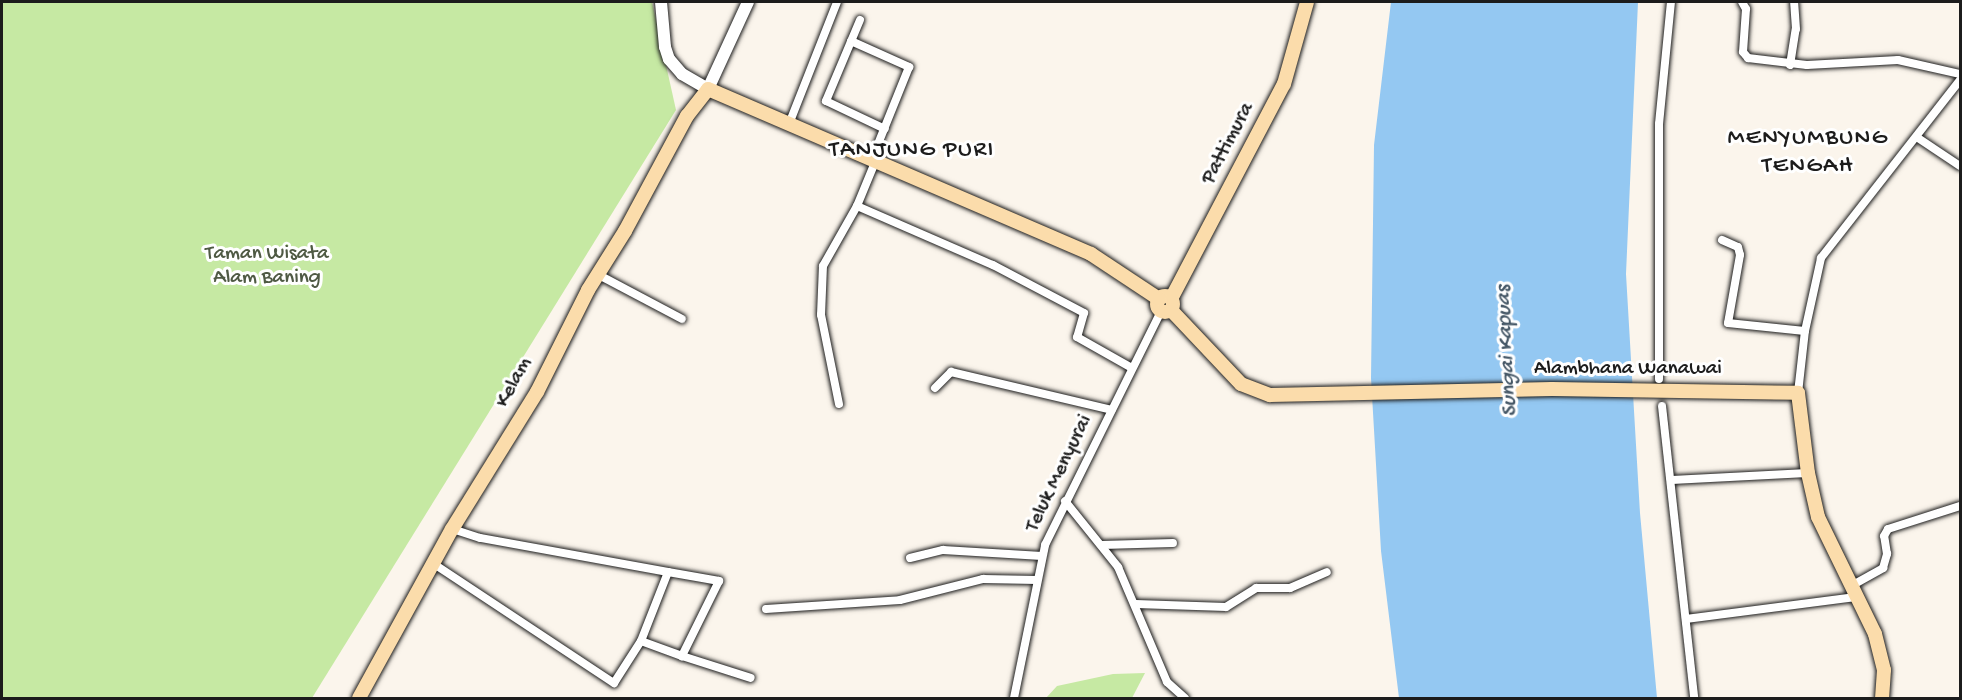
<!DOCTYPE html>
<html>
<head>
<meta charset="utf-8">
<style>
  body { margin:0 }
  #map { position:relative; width:1962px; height:700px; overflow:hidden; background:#fbf5ec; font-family:"Gochi Hand",sans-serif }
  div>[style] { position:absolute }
  .green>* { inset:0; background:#c6e9a3 }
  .water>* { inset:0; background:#94c8f2 }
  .roads { filter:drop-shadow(0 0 2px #1c1c1c) drop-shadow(0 0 2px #1c1c1c) }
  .street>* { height:8px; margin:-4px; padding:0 4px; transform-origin:4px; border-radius:4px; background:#fff }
  .secondary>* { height:12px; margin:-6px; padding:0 6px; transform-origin:6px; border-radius:6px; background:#fff }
  .primary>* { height:14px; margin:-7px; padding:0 7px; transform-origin:7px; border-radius:7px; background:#fbdcab }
  .primary>.ring { margin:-7px; padding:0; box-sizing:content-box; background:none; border:14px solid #fbdcab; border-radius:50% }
  span { translate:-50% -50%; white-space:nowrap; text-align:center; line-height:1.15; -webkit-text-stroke:6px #fff; paint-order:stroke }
  .street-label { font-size:21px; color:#1c1c1c }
  .park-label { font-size:21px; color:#4f5a44 }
  .water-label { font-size:22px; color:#465867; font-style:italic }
  .quarter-label { font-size:24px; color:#1c1c1c; letter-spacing:1.5px }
  .frame { position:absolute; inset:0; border:3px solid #1c1c1c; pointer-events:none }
</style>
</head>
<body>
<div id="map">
  <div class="green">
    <i style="clip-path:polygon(2px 2px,652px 2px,676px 110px,312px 698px,2px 698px)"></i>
    <i style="clip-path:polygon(1145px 673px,1132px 698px,1046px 698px,1057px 686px,1113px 674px)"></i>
  </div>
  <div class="water">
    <i style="clip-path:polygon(1391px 2px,1638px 2px,1626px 274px,1640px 513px,1657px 698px,1399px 698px,1381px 551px,1371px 378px,1374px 145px)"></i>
  </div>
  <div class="roads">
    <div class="street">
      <i style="left:1742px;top:2px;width:8px;rotate:60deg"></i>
      <i style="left:1746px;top:9px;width:43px;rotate:94deg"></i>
      <i style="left:1743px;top:52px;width:8px;rotate:50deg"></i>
      <i style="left:1748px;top:58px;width:59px;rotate:6.8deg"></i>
      <i style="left:1807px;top:65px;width:91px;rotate:-3.1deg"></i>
      <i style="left:1898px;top:60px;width:64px;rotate:12.7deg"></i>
      <i style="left:860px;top:20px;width:88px;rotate:112.8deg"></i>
      <i style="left:826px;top:101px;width:65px;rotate:25.4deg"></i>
      <i style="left:851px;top:41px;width:64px;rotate:24.1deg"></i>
      <i style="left:909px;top:67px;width:99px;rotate:111.9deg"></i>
      <i style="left:1790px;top:65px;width:36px;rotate:-81deg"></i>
      <i style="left:1796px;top:29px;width:27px;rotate:-94deg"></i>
      <i style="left:789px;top:124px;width:131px;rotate:-68.5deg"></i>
      <i style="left:1918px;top:138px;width:50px;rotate:33.7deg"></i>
      <i style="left:857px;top:206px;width:148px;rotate:23.5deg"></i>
      <i style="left:993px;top:265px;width:103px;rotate:27.8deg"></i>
      <i style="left:1084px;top:313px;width:25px;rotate:106deg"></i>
      <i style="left:1077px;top:337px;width:63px;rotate:29.4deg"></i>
      <i style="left:1722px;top:240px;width:17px;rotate:24deg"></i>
      <i style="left:1738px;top:247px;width:8px;rotate:76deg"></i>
      <i style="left:1740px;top:255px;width:69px;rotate:100deg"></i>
      <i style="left:1728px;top:323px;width:77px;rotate:5.9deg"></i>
      <i style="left:597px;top:274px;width:96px;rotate:27.9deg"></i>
      <i style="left:1659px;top:379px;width:255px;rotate:-90deg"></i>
      <i style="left:1659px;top:124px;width:123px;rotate:-84.4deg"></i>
      <i style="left:935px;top:388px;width:23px;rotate:-45deg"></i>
      <i style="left:951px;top:372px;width:165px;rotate:13.3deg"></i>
      <i style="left:1798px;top:393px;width:62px;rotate:-83.6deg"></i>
      <i style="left:1805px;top:331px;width:75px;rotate:-77.6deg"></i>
      <i style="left:1821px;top:258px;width:226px;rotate:-52deg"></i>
      <i style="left:839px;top:404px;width:91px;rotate:-101.4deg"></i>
      <i style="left:821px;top:315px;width:49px;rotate:-87.7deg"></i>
      <i style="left:823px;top:266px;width:69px;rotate:-60.5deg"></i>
      <i style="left:857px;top:206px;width:50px;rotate:-67.6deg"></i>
      <i style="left:1662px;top:406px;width:294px;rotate:83.7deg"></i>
      <i style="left:1671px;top:480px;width:137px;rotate:-2.9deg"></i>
      <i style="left:1065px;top:501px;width:85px;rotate:51.2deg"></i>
      <i style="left:1118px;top:567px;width:125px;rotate:66.9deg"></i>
      <i style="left:1167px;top:682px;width:24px;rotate:42deg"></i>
      <i style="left:1102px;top:545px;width:71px;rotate:-1.6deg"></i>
      <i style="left:910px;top:558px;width:34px;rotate:-14deg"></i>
      <i style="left:943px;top:550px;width:99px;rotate:3.5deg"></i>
      <i style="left:434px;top:564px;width:216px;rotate:33.5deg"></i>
      <i style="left:614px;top:683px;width:50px;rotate:-57.3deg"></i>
      <i style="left:641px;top:641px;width:74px;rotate:-68.6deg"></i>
      <i style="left:668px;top:572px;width:191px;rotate:-169.7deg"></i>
      <i style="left:480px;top:538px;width:29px;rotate:-162deg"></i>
      <i style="left:668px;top:572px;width:52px;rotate:10deg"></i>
      <i style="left:719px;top:581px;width:84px;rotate:116.3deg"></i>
      <i style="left:682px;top:656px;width:72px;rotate:17.7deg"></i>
      <i style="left:1851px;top:586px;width:37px;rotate:-29deg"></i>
      <i style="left:1883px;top:568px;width:15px;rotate:-74deg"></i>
      <i style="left:1887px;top:554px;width:18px;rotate:-99deg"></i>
      <i style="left:1884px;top:536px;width:8px;rotate:-60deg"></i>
      <i style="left:1888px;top:529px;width:76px;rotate:-17.7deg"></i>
      <i style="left:1136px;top:604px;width:90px;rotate:1.9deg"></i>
      <i style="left:1226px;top:607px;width:36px;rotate:-32deg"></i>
      <i style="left:1256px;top:588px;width:34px"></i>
      <i style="left:1290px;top:588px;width:40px;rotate:-23.4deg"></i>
      <i style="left:766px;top:609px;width:134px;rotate:-3.8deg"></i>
      <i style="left:900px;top:600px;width:86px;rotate:-14.2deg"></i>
      <i style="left:983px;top:579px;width:54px;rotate:1.1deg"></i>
      <i style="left:1686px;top:619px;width:171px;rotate:-7.4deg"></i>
      <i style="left:641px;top:641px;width:44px;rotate:20.1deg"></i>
      <i style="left:1014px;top:698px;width:156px;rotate:-78.5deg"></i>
      <i style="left:1045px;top:545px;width:261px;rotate:-63.6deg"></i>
    </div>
    <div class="secondary">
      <i style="left:661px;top:2px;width:45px;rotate:84.9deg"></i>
      <i style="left:665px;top:47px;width:13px;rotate:72deg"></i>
      <i style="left:669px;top:59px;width:20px;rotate:49deg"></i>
      <i style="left:682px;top:74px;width:30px;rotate:30deg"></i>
      <i style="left:708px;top:89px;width:96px;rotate:-65.3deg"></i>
    </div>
    <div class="primary">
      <i class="ring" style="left:1157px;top:296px;width:2px;height:2px"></i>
      <i style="left:1171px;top:299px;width:243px;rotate:-62.3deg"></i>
      <i style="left:1284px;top:84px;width:85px;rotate:-74.3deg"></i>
      <i style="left:1171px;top:310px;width:102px;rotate:46.6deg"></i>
      <i style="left:1241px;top:384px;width:31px;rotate:21deg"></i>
      <i style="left:1270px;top:395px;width:282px;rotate:-1.2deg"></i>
      <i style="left:1552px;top:389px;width:246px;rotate:0.9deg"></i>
      <i style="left:1798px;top:393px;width:81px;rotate:82.9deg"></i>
      <i style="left:1808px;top:473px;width:45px;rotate:77.2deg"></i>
      <i style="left:1818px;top:517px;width:130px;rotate:64deg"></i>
      <i style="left:1875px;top:634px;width:37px;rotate:76deg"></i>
      <i style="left:1884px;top:670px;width:28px;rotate:94deg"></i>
      <i style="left:359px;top:698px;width:193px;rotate:-61.2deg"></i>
      <i style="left:452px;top:529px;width:161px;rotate:-58.2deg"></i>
      <i style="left:537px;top:392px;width:114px;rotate:-63.4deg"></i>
      <i style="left:588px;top:290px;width:70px;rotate:-57.9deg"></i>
      <i style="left:625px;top:231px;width:131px;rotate:-61.7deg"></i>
      <i style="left:687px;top:116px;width:34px;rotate:-52deg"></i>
      <i style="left:708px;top:89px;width:417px;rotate:23.3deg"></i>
      <i style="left:1091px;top:254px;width:82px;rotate:33.5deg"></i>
    </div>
  </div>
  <div class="street-label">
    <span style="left:1229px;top:144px;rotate:-62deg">Pattimura</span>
    <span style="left:1628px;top:370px">Alambhana Wanawai</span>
    <span style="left:515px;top:383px;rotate:-61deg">Kelam</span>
    <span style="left:1060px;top:474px;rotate:-64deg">Teluk Menyurai</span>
  </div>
  <div class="park-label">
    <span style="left:267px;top:267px">Taman Wisata<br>Alam Baning</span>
  </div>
  <div class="water-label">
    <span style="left:1508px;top:351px;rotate:-93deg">Sungai Kapuas</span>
  </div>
  <div class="quarter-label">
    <span style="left:1808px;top:153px">MENYUMBUNG<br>TENGAH</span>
    <span style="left:912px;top:151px">TANJUNG PURI</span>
  </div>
  <div class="frame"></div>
</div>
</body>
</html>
